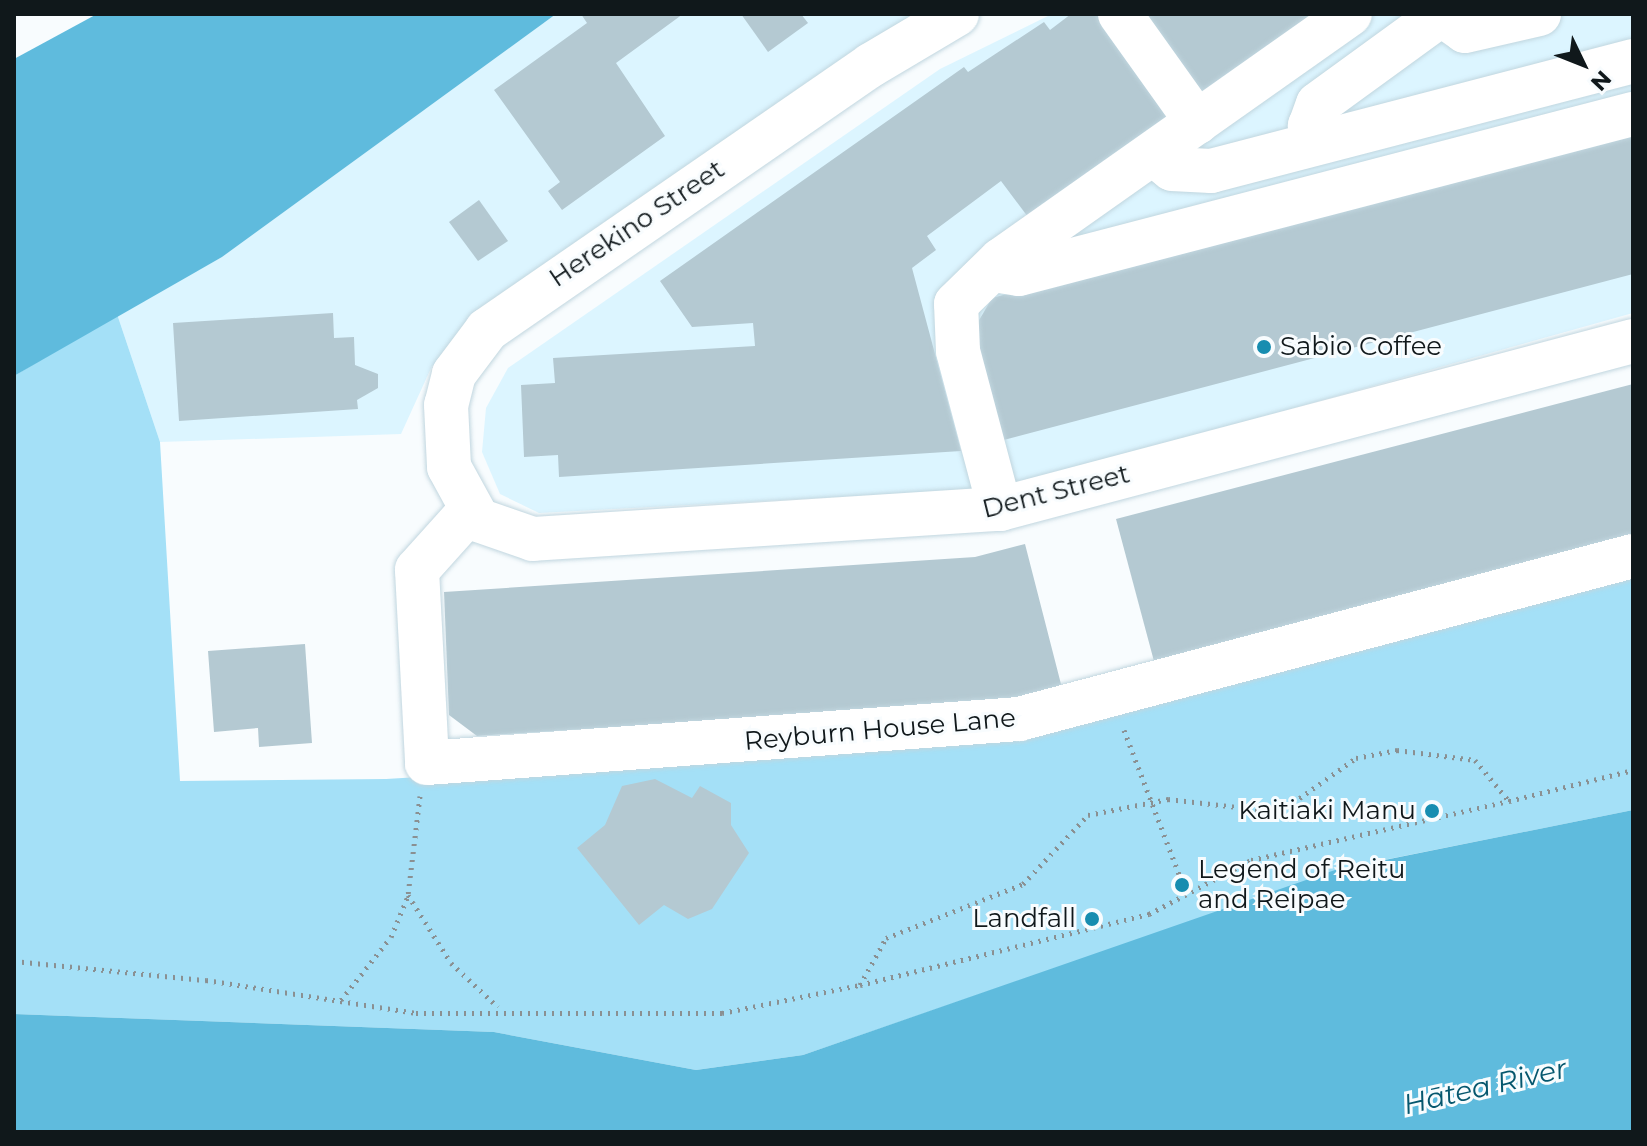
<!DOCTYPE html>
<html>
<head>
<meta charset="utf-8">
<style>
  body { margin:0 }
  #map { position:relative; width:1647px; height:1146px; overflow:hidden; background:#f8fcfe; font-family:Montserrat,sans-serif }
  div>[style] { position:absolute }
  .built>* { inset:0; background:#dcf5ff }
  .green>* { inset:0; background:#a4e0f7 }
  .water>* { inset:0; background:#5fbbdd }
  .building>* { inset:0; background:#b4c9d2 }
  .path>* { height:5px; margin-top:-2.5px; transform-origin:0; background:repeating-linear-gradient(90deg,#8a9092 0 2px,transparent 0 8px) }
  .roads { filter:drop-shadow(0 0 2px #c1d6df) drop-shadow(0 0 2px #c1d6df) }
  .minor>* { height:44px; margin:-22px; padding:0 22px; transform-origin:22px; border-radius:22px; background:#fff }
  .dots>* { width:22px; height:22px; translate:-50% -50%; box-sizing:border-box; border:4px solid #f8fcfe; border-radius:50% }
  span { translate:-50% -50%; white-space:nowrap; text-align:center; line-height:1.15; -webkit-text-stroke:6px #f8fcfe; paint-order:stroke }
  .street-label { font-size:26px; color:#10181b }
  .poi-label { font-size:26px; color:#10181b }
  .left { translate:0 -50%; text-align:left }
  .right { translate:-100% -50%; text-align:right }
  .water-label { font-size:28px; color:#06576e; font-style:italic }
  .frame { position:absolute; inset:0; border:16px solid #10181b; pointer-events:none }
  .north { position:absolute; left:1543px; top:24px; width:80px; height:80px; -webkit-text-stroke:6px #f8fcfe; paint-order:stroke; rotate:133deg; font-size:22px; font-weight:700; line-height:32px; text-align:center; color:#10181b }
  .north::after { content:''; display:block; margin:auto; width:28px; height:36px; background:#10181b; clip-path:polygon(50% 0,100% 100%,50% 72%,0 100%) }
</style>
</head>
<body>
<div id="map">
  <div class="built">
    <i style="clip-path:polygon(556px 14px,939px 14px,527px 292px,432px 366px,401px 434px,160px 442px,117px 314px,222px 257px)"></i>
    <i style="clip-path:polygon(1052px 14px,1633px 14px,1633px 313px,1008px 488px,539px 513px,500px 494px,482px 452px,486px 408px,508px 368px,940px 69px)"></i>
  </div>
  <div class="green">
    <i style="clip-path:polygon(117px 314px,160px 442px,180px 781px,386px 779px,1006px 741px,1633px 573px,1633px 810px,1349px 867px,803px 1055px,696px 1070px,494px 1032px,14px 1014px,14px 376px)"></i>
  </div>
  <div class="water">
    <i style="clip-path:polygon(97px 14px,556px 14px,222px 257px,14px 376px,14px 59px)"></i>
    <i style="clip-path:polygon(1633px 810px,1633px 1132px,14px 1132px,14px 1014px,494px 1032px,696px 1070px,803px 1055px,1335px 870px)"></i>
  </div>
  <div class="building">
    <i style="clip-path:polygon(581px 14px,683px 14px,616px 63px,665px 136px,562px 210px,548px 191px,560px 182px,494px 90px,587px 23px)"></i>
    <i style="clip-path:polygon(741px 14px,801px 14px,808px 23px,768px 52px)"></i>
    <i style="clip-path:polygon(1071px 14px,1114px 14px,1181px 109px,1028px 217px,1001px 181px,927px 236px,936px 250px,912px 268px,961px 451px,559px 477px,558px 455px,524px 457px,521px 385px,555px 383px,553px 358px,755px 346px,753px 323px,692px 327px,660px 281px,964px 67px,968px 72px,1044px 22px,1050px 30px)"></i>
    <i style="clip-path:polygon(1128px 14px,1313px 14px,1190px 103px)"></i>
    <i style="clip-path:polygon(1633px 128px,1633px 274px,996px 442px,971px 334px,992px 298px)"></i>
    <i style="clip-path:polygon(479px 200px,508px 241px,478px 261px,449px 222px)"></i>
    <i style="clip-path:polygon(333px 313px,334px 338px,354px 337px,355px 365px,378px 374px,378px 388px,357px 400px,358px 409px,179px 421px,173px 323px)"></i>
    <i style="clip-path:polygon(1633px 384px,1633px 537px,1155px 665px,1116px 519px)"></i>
    <i style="clip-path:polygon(1025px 544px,1062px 688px,1003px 702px,477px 736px,449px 715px,444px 592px,975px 557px)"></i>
    <i style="clip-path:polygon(305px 644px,312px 743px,259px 747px,258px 728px,214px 732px,208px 651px)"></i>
    <i style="clip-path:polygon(655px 779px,692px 798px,700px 786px,731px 803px,731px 825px,749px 853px,712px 909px,688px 919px,664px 905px,639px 925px,577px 848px,605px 825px,622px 786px)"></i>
  </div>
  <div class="path">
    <i style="left:1124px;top:730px;width:171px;rotate:69.1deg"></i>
    <i style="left:420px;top:796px;width:100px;rotate:96.9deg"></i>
    <i style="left:408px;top:895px;width:80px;rotate:57.7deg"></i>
    <i style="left:451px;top:963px;width:64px;rotate:43.1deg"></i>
    <i style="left:14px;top:961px;width:193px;rotate:5.7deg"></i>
    <i style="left:206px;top:980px;width:213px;rotate:8.9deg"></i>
    <i style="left:416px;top:1013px;width:306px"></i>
    <i style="left:722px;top:1013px;width:141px;rotate:-11.5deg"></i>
    <i style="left:860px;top:985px;width:54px;rotate:-61deg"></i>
    <i style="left:886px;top:938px;width:147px;rotate:-21.5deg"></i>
    <i style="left:1023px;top:884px;width:95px;rotate:-46.7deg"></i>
    <i style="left:1088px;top:815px;width:82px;rotate:-11.3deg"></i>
    <i style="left:1168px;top:799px;width:113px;rotate:6.6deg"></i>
    <i style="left:1280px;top:812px;width:93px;rotate:-35.4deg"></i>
    <i style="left:1356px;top:758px;width:42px;rotate:-11deg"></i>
    <i style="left:1397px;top:750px;width:79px;rotate:7.3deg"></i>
    <i style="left:1475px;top:760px;width:53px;rotate:50.3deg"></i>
    <i style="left:1509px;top:801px;width:128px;rotate:-14deg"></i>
    <i style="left:860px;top:985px;width:298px;rotate:-13.8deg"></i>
    <i style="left:1149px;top:914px;width:115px;rotate:-27.9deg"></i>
    <i style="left:1251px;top:860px;width:265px;rotate:-12.9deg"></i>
    <i style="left:341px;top:1000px;width:80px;rotate:-51.6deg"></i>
    <i style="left:391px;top:937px;width:44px;rotate:-67.5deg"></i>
  </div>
  <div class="roads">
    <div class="minor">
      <i style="left:957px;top:14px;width:100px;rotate:149.3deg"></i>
      <i style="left:871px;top:65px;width:467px;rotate:145.4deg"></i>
      <i style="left:487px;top:330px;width:55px;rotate:126.9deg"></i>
      <i style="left:454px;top:374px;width:32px;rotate:104deg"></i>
      <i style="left:446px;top:405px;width:62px;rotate:87.2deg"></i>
      <i style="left:449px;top:467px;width:60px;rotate:61.3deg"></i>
      <i style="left:478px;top:520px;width:58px;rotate:19.1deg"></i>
      <i style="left:533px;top:539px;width:468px;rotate:-3.7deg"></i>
      <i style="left:1000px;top:509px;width:655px;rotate:-14.86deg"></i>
      <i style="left:1120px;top:14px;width:133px;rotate:54.5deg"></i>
      <i style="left:1441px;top:14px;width:29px;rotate:35deg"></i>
      <i style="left:1465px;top:31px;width:76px;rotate:-12.9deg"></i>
      <i style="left:1319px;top:140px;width:17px;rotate:-123deg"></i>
      <i style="left:1310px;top:126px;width:23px;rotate:-70deg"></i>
      <i style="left:1318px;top:104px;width:153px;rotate:-36deg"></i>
      <i style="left:1153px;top:154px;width:24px;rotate:38deg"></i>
      <i style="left:1172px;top:169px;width:39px;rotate:3deg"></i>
      <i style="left:1211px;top:171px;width:436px;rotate:-14.6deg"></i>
      <i style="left:994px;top:270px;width:25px;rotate:9deg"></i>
      <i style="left:1019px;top:274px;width:635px;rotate:-14.61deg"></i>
      <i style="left:1000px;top:509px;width:163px;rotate:-104.9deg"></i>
      <i style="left:958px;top:351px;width:47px;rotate:-92.4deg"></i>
      <i style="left:956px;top:304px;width:63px;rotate:-44.4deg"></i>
      <i style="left:1001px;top:260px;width:427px;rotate:-35.2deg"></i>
      <i style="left:469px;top:512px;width:78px;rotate:131.9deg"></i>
      <i style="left:417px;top:570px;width:193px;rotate:87deg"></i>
      <i style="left:427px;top:763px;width:594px;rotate:-4.25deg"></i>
      <i style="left:1019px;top:719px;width:635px;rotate:-14.87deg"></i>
    </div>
  </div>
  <div class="dots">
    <i style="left:1264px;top:347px;background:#178db0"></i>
    <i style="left:1432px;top:811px;background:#178db0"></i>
    <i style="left:1182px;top:885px;background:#178db0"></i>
    <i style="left:1092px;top:919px;background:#178db0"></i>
  </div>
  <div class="street-label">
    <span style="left:637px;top:224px;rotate:-34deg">Herekino Street</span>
    <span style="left:1056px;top:492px;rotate:-14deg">Dent Street</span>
    <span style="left:880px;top:730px;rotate:-5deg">Reyburn House Lane</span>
  </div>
  <div class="poi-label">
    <span class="left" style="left:1280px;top:347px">Sabio Coffee</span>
    <span class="right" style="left:1416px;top:811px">Kaitiaki Manu</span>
    <span class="left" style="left:1198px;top:885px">Legend of Reitu<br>and Reipae</span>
    <span class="right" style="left:1076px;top:919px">Landfall</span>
  </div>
  <div class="water-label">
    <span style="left:1485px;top:1086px;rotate:-13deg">Hātea River</span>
  </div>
  <div class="frame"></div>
  <div class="north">N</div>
</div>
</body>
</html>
